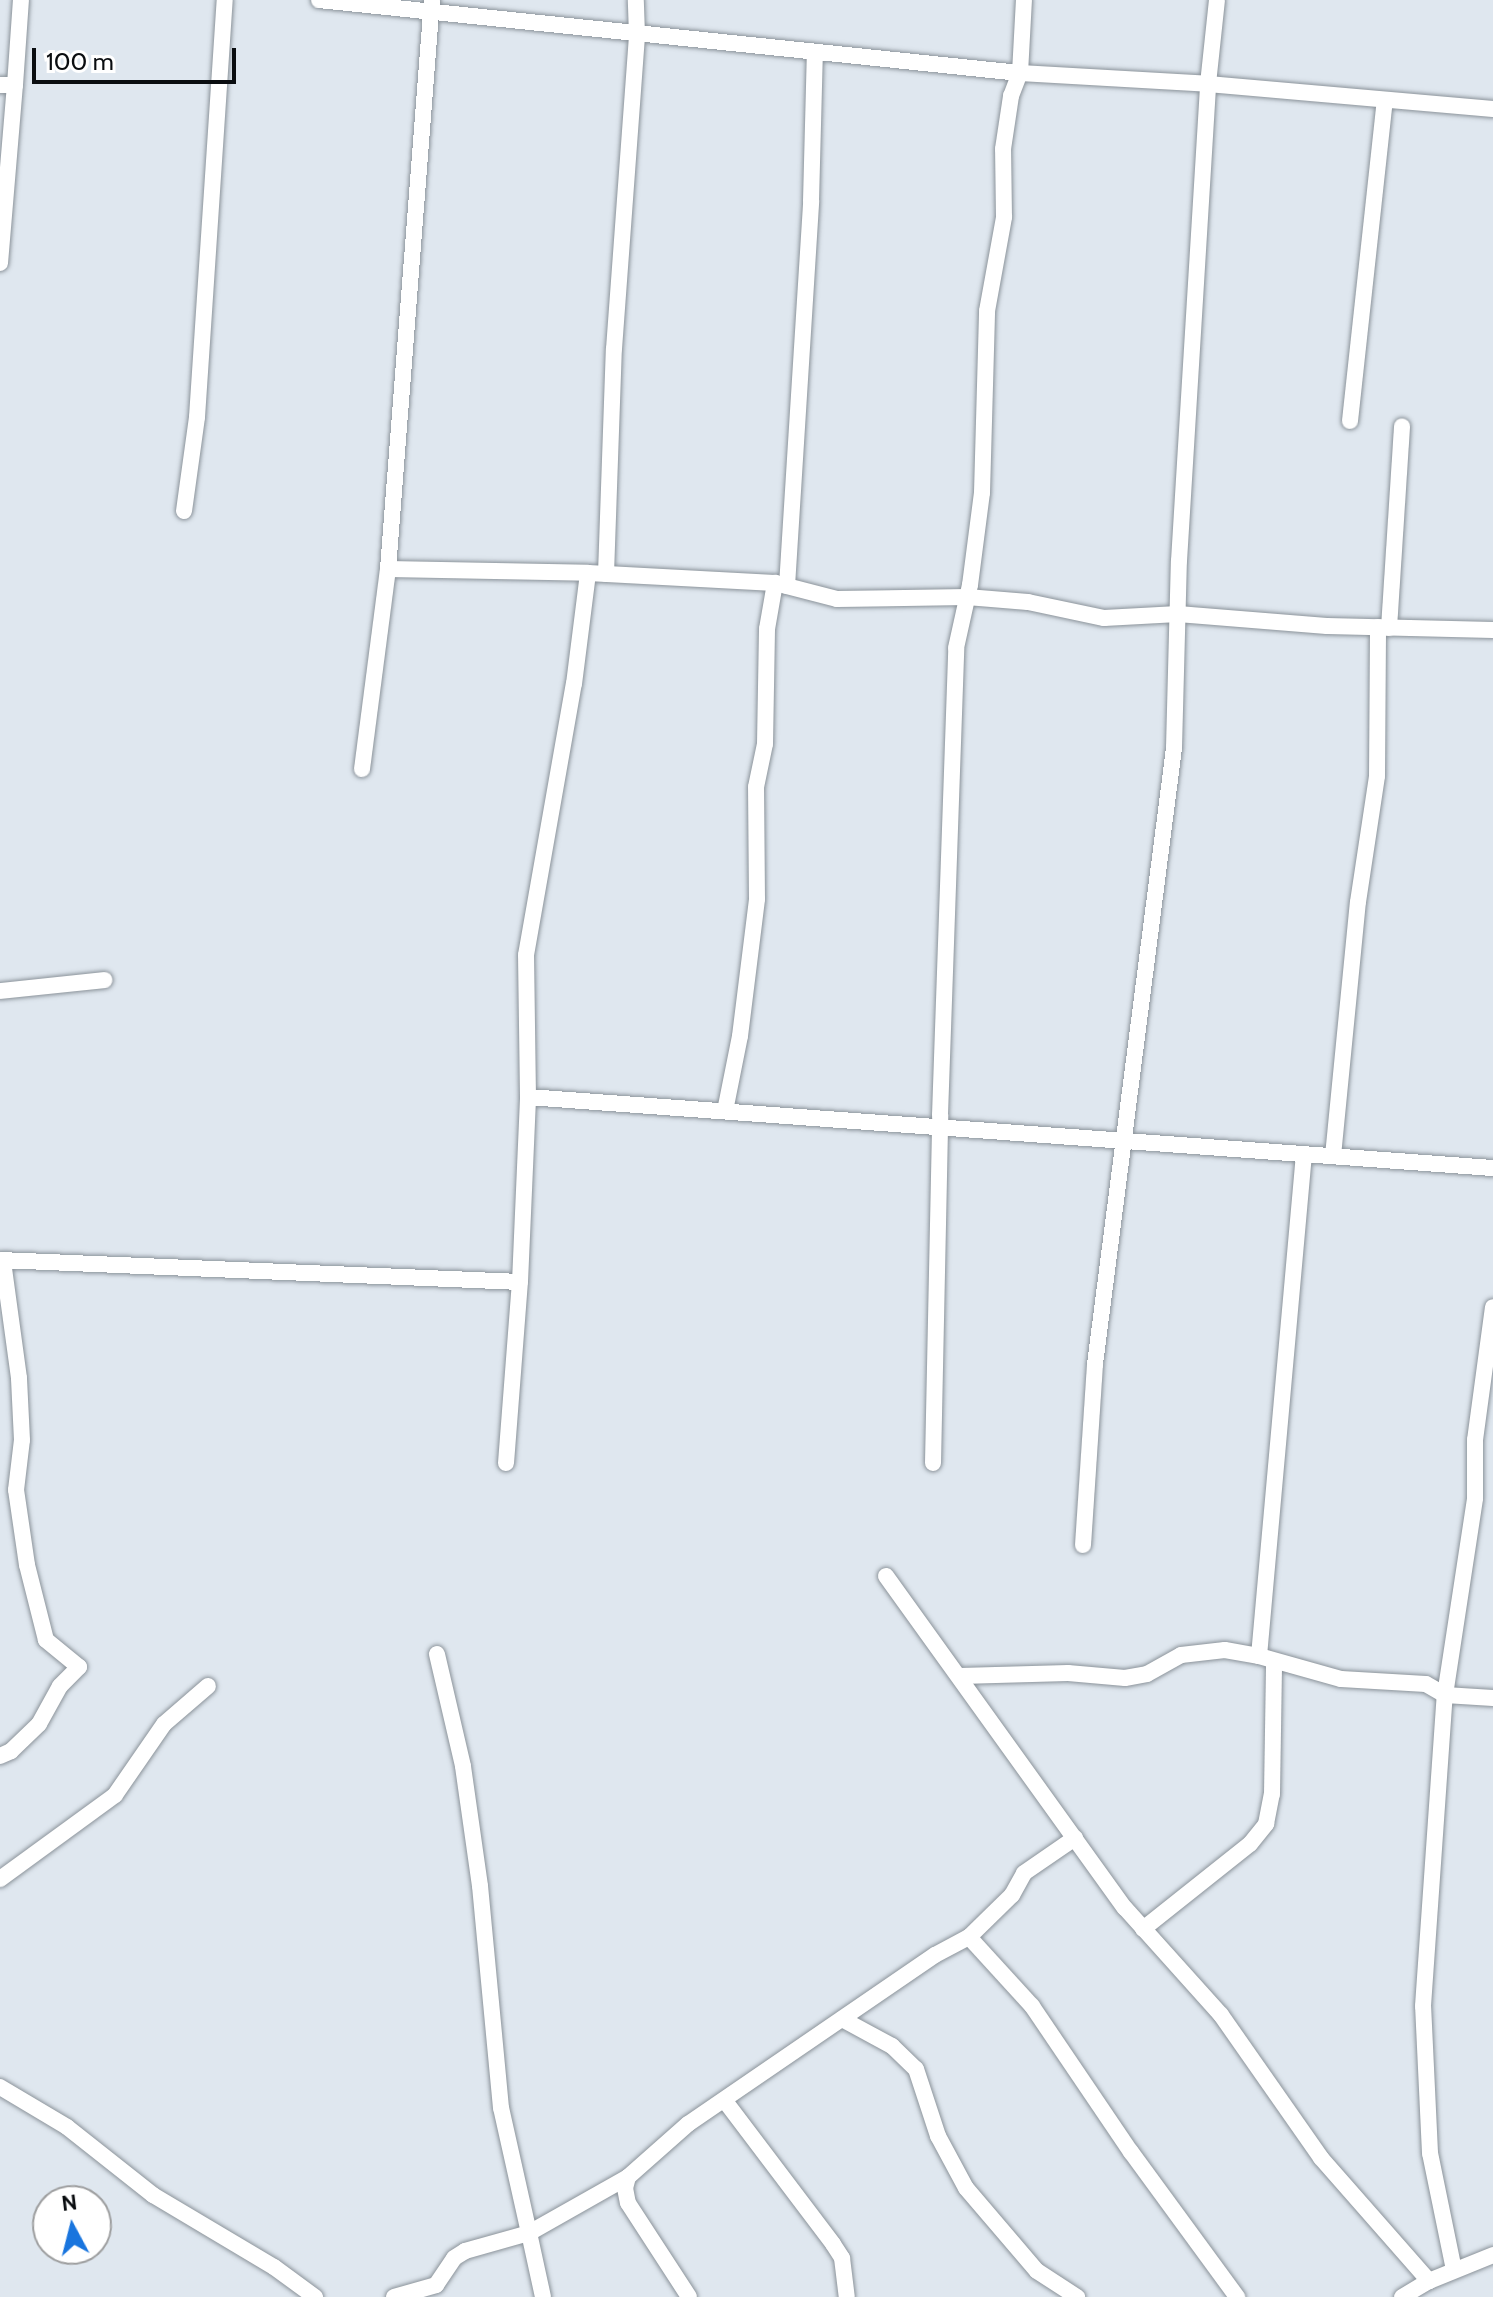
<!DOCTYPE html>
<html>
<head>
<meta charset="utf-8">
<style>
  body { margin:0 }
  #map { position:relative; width:1493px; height:2297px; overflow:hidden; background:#dfe7ef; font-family:Cabin,sans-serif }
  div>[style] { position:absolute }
  .roads { filter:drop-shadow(0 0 2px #8b939a) drop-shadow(0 0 2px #8b939a) }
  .minor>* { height:16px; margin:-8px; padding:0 8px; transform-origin:8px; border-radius:8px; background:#fff }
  span { translate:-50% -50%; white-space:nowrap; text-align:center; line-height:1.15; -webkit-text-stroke:8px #fff; paint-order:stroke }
  .north { position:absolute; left:32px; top:2185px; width:80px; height:80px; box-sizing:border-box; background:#fff; border:2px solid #9d9e9f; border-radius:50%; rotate:353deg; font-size:22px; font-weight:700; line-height:32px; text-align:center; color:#0a0d10 }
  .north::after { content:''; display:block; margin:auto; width:28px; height:36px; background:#1975de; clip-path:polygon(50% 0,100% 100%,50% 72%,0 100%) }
  .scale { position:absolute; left:32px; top:48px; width:204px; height:36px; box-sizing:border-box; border:4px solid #0a0d10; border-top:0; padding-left:10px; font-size:24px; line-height:28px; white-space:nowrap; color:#0a0d10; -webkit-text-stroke:6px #fff; paint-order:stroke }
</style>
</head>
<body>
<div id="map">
  <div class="roads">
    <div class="minor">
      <i style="left:319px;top:0;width:705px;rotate:5.95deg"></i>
      <i style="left:1020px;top:73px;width:188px;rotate:3.3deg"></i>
      <i style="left:1208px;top:84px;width:286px;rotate:5deg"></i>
      <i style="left:0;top:85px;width:15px"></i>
      <i style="left:15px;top:85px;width:85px;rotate:-86deg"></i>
      <i style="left:0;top:263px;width:179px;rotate:-85.2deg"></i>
      <i style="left:1350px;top:421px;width:322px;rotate:-83.8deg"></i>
      <i style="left:184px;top:511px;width:95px;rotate:-82.1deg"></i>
      <i style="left:197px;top:417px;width:418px;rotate:-86.2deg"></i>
      <i style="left:388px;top:569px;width:200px;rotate:1.1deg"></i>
      <i style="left:588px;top:573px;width:187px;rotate:3.1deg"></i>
      <i style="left:775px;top:583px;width:64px;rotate:14.5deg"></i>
      <i style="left:837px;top:599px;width:130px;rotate:-0.9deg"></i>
      <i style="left:967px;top:597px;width:61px;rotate:4.7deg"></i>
      <i style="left:1028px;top:602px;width:78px;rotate:11.9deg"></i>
      <i style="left:1104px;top:618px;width:74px;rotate:-3.1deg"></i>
      <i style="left:1178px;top:614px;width:149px;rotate:4.6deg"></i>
      <i style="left:1327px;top:626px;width:166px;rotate:1.4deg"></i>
      <i style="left:606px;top:574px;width:225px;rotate:-88deg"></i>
      <i style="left:614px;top:349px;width:315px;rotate:-85.8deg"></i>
      <i style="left:637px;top:35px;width:35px;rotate:-92deg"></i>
      <i style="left:787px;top:586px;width:386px;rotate:-86.4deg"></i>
      <i style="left:811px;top:201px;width:148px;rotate:-88.5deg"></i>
      <i style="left:1389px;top:628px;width:202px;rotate:-86.3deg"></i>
      <i style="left:362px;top:769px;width:202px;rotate:-82.6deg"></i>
      <i style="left:388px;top:569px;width:571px;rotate:-85.58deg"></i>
      <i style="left:0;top:991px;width:105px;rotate:-6deg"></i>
      <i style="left:528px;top:1097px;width:968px;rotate:4.21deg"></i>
      <i style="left:725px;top:1111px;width:76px;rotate:-78.7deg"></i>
      <i style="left:740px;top:1036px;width:138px;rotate:-82.9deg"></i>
      <i style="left:757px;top:899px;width:112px;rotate:-90.5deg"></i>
      <i style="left:756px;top:787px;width:44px;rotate:-78.2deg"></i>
      <i style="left:765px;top:744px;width:115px;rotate:-89deg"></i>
      <i style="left:767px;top:629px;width:47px;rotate:-80.1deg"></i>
      <i style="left:1333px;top:1156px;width:255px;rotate:-84.4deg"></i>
      <i style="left:1358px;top:902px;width:127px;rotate:-81.4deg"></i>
      <i style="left:1377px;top:776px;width:149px;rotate:-89.6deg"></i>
      <i style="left:0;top:1260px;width:520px;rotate:2.42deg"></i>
      <i style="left:506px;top:1463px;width:182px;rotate:-85.6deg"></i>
      <i style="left:520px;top:1282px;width:185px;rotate:-87.5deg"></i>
      <i style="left:528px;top:1097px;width:142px;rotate:-90.8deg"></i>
      <i style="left:526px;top:955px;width:275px;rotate:-80deg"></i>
      <i style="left:574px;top:684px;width:112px;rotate:-82.8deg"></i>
      <i style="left:933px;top:1463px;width:348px;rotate:-88.8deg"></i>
      <i style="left:940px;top:1115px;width:467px;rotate:-88deg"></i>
      <i style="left:956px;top:648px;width:65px;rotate:-77.5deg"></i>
      <i style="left:970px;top:585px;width:93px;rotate:-82.6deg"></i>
      <i style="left:982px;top:493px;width:182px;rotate:-88.4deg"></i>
      <i style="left:987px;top:311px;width:96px;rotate:-79.7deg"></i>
      <i style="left:1004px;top:217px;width:68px;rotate:-90.8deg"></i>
      <i style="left:1003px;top:149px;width:54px;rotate:-81.4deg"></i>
      <i style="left:1011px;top:96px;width:25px;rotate:-69deg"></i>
      <i style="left:1020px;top:73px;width:73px;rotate:-86.9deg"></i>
      <i style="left:1083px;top:1545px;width:181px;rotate:-86.2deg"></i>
      <i style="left:1095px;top:1364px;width:621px;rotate:-82.69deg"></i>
      <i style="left:1174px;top:748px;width:187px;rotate:-88.5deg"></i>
      <i style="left:1179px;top:561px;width:478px;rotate:-86.5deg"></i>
      <i style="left:1208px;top:84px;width:84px;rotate:-83.9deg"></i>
      <i style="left:886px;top:1576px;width:409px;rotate:54.3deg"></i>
      <i style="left:1125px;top:1908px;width:144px;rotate:48.1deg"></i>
      <i style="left:1221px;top:2015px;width:174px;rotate:55deg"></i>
      <i style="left:1321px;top:2158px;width:164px;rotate:48.7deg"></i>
      <i style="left:1259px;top:1656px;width:504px;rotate:-84.88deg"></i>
      <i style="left:960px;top:1676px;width:108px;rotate:-1.6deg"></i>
      <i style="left:1068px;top:1673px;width:57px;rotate:5deg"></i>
      <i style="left:1125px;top:1678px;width:22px;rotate:-10deg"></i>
      <i style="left:1147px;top:1674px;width:39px;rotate:-29deg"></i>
      <i style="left:1181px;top:1655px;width:44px;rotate:-6.5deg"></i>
      <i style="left:1225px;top:1650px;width:35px;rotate:10deg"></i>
      <i style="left:1259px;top:1656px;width:85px;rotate:15.7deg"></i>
      <i style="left:1341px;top:1679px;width:85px;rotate:3.4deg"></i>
      <i style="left:1426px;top:1684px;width:22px;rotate:30deg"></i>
      <i style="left:1445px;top:1695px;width:48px;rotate:3.6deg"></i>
      <i style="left:0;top:1756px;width:12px;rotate:-24deg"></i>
      <i style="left:11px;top:1751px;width:39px;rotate:-44deg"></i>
      <i style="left:39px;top:1724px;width:43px;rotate:-61.1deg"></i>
      <i style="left:60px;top:1686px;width:27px;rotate:-45deg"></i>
      <i style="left:79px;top:1667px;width:43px;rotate:-140.7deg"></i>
      <i style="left:46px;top:1640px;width:77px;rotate:-104.2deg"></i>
      <i style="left:27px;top:1565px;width:76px;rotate:-98.3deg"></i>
      <i style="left:16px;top:1490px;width:50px;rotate:-83.2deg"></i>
      <i style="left:22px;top:1440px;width:62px;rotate:-92.8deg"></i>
      <i style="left:19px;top:1378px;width:118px;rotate:-97.8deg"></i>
      <i style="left:0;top:1879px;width:142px;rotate:-36.1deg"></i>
      <i style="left:115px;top:1795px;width:86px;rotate:-55.4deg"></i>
      <i style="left:164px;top:1724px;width:58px;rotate:-40.8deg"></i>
      <i style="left:1143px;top:1929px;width:137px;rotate:-38.5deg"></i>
      <i style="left:1250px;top:1844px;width:26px;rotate:-51deg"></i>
      <i style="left:1266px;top:1824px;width:31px;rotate:-79deg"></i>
      <i style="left:1272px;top:1794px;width:132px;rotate:-89.1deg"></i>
      <i style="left:969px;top:1937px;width:93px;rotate:47.6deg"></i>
      <i style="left:1032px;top:2006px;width:176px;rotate:55.9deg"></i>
      <i style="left:1131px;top:2152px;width:180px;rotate:53.8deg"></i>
      <i style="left:842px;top:2019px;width:57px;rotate:28.4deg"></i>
      <i style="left:892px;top:2046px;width:33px;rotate:44deg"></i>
      <i style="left:916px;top:2069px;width:71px;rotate:71.8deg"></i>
      <i style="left:938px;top:2136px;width:59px;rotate:61.7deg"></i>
      <i style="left:966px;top:2188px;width:109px;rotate:49.5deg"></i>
      <i style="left:1037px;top:2271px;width:48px;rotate:33deg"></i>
      <i style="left:0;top:2087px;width:78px;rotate:30.8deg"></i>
      <i style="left:67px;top:2127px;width:110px;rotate:38.3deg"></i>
      <i style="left:153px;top:2195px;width:141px;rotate:30.8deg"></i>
      <i style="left:274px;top:2267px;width:51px;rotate:36.2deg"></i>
      <i style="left:725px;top:2101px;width:179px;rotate:52.9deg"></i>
      <i style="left:833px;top:2244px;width:17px;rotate:57deg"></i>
      <i style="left:842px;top:2258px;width:39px;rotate:83deg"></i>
      <i style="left:628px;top:2177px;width:11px;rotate:105deg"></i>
      <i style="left:625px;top:2188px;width:15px;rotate:79deg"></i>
      <i style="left:628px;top:2203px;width:112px;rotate:57deg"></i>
      <i style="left:1454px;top:2270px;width:119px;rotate:-101.6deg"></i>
      <i style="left:1430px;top:2153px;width:147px;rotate:-92.7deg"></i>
      <i style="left:1423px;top:2006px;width:312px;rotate:-86deg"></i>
      <i style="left:1445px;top:1695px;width:199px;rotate:-81.3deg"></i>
      <i style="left:1475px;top:1498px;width:58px;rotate:-90deg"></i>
      <i style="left:1475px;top:1440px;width:134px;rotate:-82.3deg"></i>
      <i style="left:394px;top:2297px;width:44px;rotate:-15.9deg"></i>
      <i style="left:436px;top:2285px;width:32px;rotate:-56deg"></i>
      <i style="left:454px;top:2258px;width:13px;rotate:-32deg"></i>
      <i style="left:465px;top:2251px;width:66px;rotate:-15.7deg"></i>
      <i style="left:529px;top:2233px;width:128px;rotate:-102.6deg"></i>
      <i style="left:501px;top:2108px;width:223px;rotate:-95.4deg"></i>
      <i style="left:480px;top:1886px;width:121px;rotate:-98.1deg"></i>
      <i style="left:463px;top:1766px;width:115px;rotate:-103.1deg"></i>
      <i style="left:543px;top:2297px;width:66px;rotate:-102.3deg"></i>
      <i style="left:529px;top:2233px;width:114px;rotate:-29.5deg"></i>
      <i style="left:628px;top:2177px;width:80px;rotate:-41.5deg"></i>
      <i style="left:688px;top:2124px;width:299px;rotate:-34.4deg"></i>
      <i style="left:935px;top:1955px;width:38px;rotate:-28deg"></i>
      <i style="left:969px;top:1937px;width:60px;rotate:-44.3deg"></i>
      <i style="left:1012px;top:1895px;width:25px;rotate:-61deg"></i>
      <i style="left:1024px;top:1873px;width:62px;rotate:-34.5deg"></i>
      <i style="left:1402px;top:2297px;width:31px;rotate:-31deg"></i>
      <i style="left:1429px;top:2281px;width:69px;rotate:-22.1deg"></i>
    </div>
  </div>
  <div class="north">N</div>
  <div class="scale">100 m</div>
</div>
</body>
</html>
